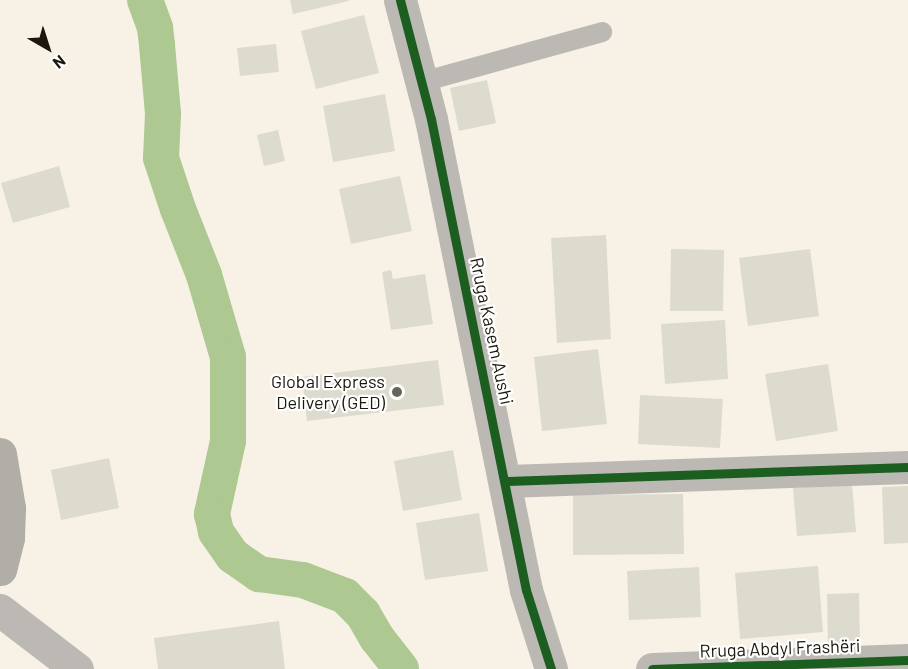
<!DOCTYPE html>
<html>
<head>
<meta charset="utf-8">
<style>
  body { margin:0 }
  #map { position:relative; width:908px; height:669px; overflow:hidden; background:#f7f2e5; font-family:Barlow,sans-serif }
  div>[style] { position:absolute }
  .canal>* { height:36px; margin:-18px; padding:0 18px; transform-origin:18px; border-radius:18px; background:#aec892 }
  .building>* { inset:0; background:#dddbce }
  .lane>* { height:20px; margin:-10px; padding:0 10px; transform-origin:10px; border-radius:10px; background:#bcb9b4 }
  .street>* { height:33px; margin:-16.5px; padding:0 16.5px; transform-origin:16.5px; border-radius:16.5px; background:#bcb9b4 }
  .secondary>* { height:33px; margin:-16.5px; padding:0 16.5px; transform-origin:16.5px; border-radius:16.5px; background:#b1ada7 }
  .cycleway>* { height:9px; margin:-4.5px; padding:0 4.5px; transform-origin:4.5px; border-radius:4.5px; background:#1b5e20 }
  .dots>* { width:16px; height:16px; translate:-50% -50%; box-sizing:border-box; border:3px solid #fff; border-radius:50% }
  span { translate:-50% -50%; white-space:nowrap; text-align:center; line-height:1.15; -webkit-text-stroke:4.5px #fff; paint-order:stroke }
  .street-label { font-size:18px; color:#1c180d }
  .poi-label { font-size:18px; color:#1c180d }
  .right { translate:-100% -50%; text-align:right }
  .north { position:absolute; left:18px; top:18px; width:60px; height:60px; -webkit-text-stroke:4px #fff; paint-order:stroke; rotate:141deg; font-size:16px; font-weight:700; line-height:24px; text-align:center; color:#1c180d }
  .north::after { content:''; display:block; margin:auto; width:21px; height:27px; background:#1c180d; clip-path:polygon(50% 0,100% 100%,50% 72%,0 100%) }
</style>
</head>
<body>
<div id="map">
  <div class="canal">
    <i style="left:145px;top:0;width:30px;rotate:70deg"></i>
    <i style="left:155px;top:28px;width:17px;rotate:83deg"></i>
    <i style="left:157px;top:45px;width:69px;rotate:85deg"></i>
    <i style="left:163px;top:114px;width:44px;rotate:92.6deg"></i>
    <i style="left:161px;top:158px;width:54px;rotate:71.6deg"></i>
    <i style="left:178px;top:209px;width:71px;rotate:68.5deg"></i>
    <i style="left:204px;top:275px;width:85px;rotate:73.7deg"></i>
    <i style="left:228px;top:357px;width:84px;rotate:90deg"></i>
    <i style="left:228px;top:441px;width:75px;rotate:102.4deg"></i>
    <i style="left:212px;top:514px;width:18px;rotate:77deg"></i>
    <i style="left:216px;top:532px;width:29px;rotate:55deg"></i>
    <i style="left:233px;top:556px;width:32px;rotate:35deg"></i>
    <i style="left:259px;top:574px;width:44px;rotate:7.8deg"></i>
    <i style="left:303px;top:580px;width:45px;rotate:20.9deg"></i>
    <i style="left:345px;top:596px;width:25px;rotate:45deg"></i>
    <i style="left:363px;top:614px;width:28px;rotate:60deg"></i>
    <i style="left:377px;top:638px;width:39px;rotate:52deg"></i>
  </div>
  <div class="building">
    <i style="clip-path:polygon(290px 0,349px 0,349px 1px,293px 14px)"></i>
    <i style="clip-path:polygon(364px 15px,379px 73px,316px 89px,301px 31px)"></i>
    <i style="clip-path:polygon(276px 44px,279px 72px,240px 76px,237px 48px)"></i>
    <i style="clip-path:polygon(487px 80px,496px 123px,459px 131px,450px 88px)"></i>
    <i style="clip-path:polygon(385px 94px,395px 151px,333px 162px,323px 106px)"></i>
    <i style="clip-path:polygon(278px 130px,285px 161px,264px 166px,257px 135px)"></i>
    <i style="clip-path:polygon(59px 166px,70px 207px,13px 223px,1px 183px)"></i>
    <i style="clip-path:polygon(400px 176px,412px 231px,351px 244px,339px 189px)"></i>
    <i style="clip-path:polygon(606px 235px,611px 339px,557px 343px,551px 238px)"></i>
    <i style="clip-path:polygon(671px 249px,724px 250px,723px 311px,670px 311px)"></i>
    <i style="clip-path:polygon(810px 249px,819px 316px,748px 326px,739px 258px)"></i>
    <i style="clip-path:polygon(391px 270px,393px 279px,425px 274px,433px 324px,391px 330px,382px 272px)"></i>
    <i style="clip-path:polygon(725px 320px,728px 379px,665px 384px,661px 324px)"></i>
    <i style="clip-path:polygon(598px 349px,607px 424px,542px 431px,534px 357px)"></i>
    <i style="clip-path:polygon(438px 360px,444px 405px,307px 421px,302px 377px)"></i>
    <i style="clip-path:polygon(828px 364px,838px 431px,776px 441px,765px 374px)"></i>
    <i style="clip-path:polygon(640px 395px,723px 399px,720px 448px,638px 444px)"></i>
    <i style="clip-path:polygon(453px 450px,462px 500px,403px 511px,394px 461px)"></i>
    <i style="clip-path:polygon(109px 458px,119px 508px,61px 520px,51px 470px)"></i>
    <i style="clip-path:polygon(852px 484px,856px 532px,797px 536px,793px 488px)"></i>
    <i style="clip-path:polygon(908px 486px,908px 543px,884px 544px,882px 487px)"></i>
    <i style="clip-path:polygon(683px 494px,684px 554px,573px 555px,573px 495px)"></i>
    <i style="clip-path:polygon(479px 513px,488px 571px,425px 580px,416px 523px)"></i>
    <i style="clip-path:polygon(818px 566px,823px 632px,740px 639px,735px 573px)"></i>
    <i style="clip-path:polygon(699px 567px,701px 617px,629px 620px,627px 571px)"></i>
    <i style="clip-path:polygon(859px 593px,860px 644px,828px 645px,827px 594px)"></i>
    <i style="clip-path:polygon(279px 621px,285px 669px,158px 669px,154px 638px)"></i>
  </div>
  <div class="lane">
    <i style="left:422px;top:82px;width:187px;rotate:-15.5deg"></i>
  </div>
  <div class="street">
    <i style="left:400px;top:0;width:123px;rotate:75.4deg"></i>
    <i style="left:431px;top:119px;width:480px;rotate:78.6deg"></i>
    <i style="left:526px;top:590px;width:83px;rotate:72.4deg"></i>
    <i style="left:506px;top:481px;width:402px;rotate:-2deg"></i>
    <i style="left:0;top:610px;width:97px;rotate:37.5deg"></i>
    <i style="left:652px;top:669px;width:256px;rotate:-2deg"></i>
  </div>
  <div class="secondary">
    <i style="left:0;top:454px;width:55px;rotate:80.5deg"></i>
    <i style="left:9px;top:508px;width:30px;rotate:92deg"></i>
    <i style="left:8px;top:538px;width:32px;rotate:104deg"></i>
  </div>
  <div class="cycleway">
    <i style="left:400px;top:0;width:123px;rotate:75.4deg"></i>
    <i style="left:431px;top:119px;width:480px;rotate:78.6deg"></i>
    <i style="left:526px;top:590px;width:83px;rotate:72.4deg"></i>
    <i style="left:506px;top:481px;width:402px;rotate:-2deg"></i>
    <i style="left:652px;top:669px;width:256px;rotate:-2deg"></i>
  </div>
  <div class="dots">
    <i style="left:397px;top:392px;background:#696459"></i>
  </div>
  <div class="street-label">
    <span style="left:492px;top:331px;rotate:78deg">Rruga Kasem Aushi</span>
    <span style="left:780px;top:648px;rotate:-2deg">Rruga Abdyl Frashëri</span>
  </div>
  <div class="poi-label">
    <span class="right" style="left:385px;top:392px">Global Express<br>Delivery (GED)</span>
  </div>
  <div class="north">N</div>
</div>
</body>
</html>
